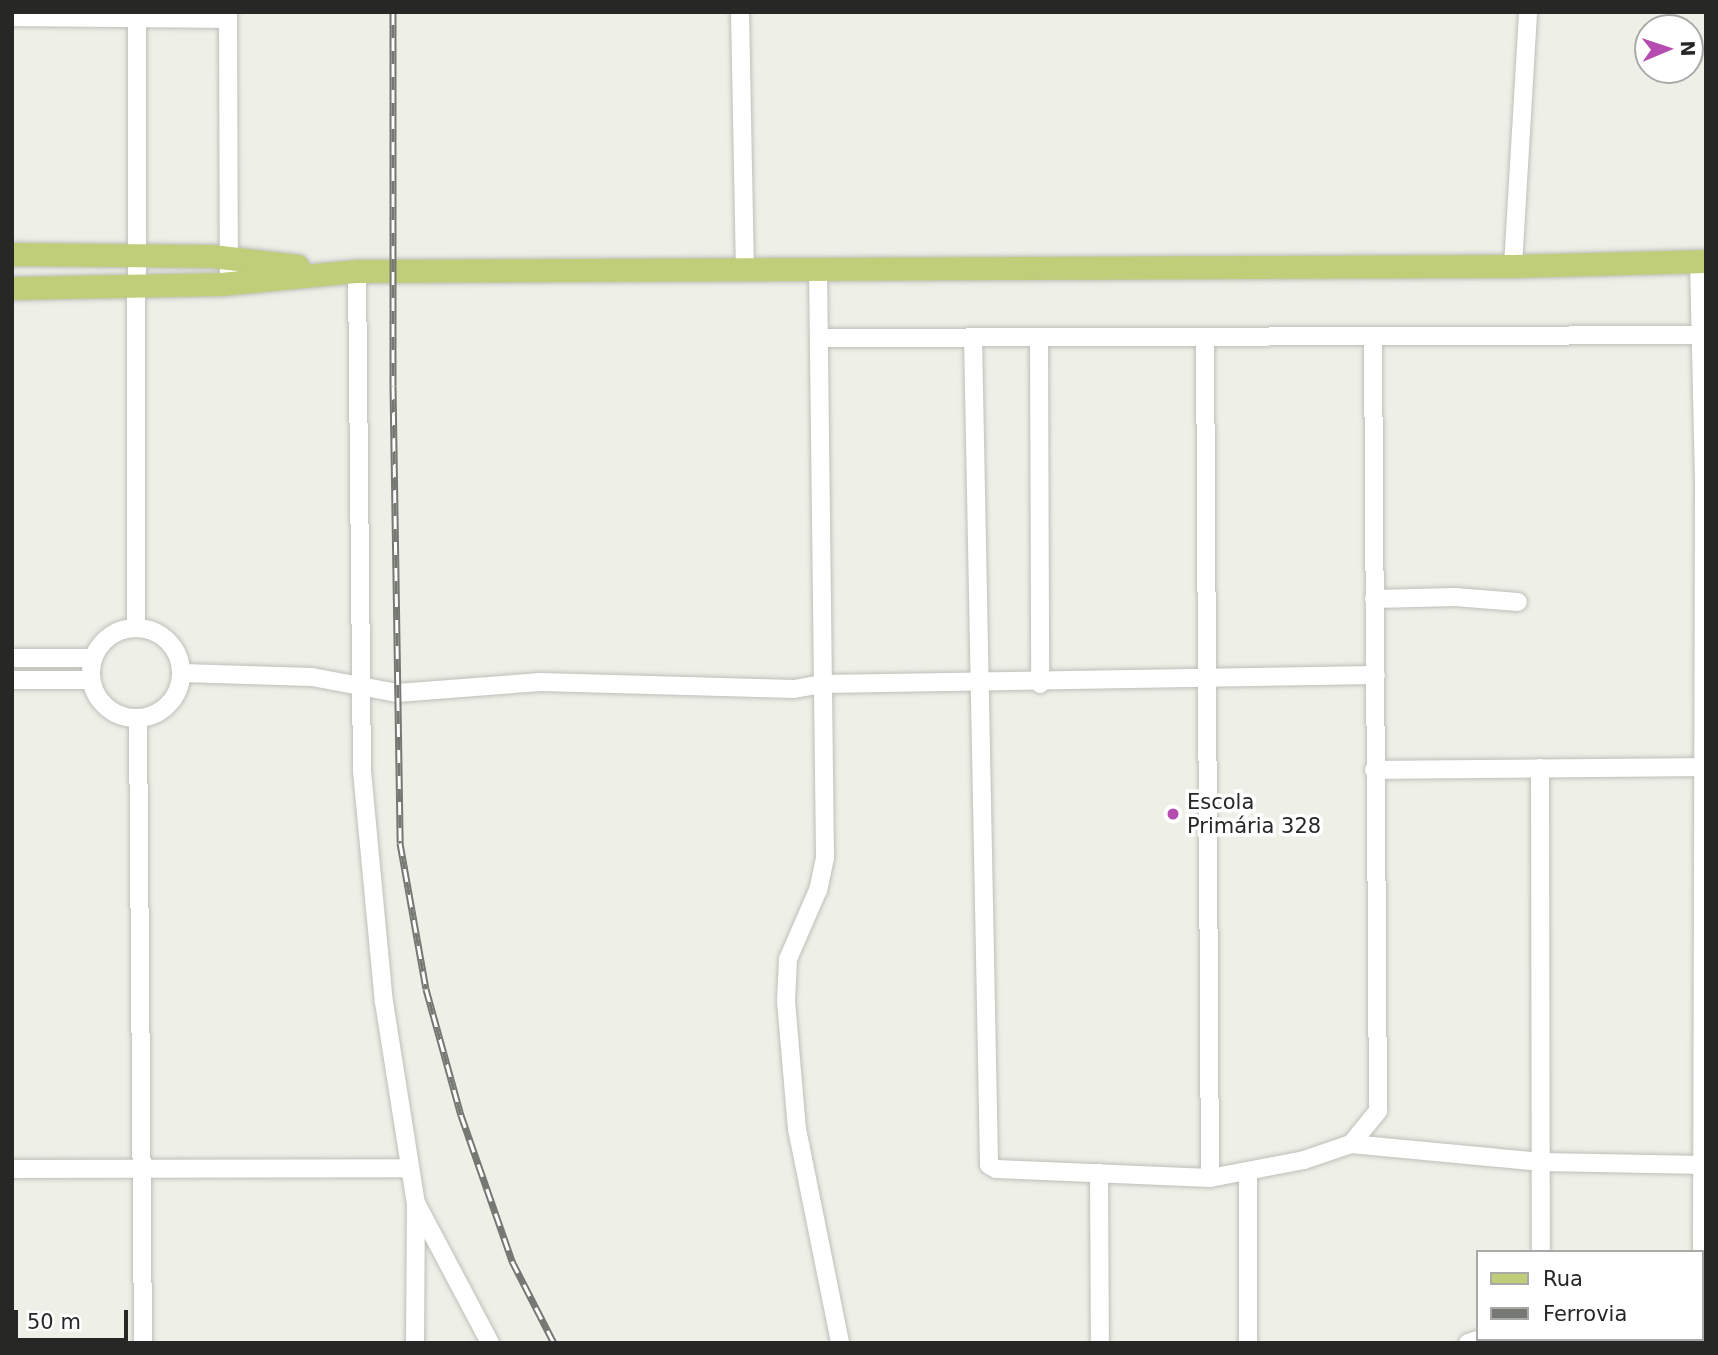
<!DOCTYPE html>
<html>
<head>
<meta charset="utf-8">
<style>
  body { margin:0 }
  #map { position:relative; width:1718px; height:1355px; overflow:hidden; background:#eef0e8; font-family:"DejaVu Sans",sans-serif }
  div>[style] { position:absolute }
  .roads { filter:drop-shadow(0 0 2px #bdbfb8) drop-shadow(0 0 2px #bdbfb8) }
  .minor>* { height:18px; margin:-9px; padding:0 9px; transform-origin:9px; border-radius:9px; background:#fff }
  .minor>.ring { margin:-9px; padding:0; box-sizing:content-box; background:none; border:18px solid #fff; border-radius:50% }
  .major>* { height:23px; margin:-11.5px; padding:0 11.5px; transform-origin:11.5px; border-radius:11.5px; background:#c0ce7a }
  .rail>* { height:7px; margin-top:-3.5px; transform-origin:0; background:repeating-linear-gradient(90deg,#fff 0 13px,#767873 0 26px); box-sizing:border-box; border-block:2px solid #767873 }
  .dots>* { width:19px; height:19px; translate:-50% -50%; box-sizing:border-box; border:4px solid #fff; border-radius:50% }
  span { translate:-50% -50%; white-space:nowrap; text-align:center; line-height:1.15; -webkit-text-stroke:7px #fff; paint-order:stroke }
  .poi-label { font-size:21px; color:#272825 }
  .left { translate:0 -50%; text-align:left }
  .frame { position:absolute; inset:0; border:14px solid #272825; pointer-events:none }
  .legend { position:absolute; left:1476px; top:1250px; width:228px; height:91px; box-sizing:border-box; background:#fff; border:2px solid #a9a9a8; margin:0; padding:9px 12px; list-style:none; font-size:21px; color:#272825 }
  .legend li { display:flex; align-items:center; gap:14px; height:35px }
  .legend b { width:35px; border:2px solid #a9a9a8 }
  .north { position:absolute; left:1634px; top:14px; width:70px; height:70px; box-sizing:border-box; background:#fff; border:2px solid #a9a9a8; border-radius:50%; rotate:88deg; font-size:19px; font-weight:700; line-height:28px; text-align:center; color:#272825 }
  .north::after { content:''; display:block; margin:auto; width:24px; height:32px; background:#b54caf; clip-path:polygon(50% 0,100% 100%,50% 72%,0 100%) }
  .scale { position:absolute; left:14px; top:1310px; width:114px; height:32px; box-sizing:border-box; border:4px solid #272825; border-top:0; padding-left:9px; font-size:21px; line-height:24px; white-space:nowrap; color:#272825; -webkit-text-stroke:5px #fff; paint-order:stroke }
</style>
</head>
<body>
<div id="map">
  <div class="roads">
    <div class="minor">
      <i style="left:228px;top:12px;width:271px;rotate:89.8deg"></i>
      <i style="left:740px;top:12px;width:256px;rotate:88.9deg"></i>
      <i style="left:12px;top:17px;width:216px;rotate:0.5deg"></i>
      <i style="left:1699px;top:261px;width:226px;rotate:88.7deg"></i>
      <i style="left:1704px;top:487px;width:770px;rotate:90.15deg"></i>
      <i style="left:1513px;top:266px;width:254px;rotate:-86.6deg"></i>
      <i style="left:818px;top:267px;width:591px;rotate:89.32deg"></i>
      <i style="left:825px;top:858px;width:33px;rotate:102deg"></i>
      <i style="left:818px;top:890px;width:75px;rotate:113.5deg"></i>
      <i style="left:788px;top:959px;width:42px;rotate:92.7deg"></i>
      <i style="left:786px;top:1001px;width:128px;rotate:85.1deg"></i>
      <i style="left:797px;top:1129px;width:218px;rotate:78.6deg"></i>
      <i style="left:357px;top:271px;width:500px;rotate:89.43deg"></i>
      <i style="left:362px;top:771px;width:232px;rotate:84.6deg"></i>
      <i style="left:384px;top:1002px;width:204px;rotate:81deg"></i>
      <i style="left:416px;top:1203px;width:158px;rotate:62.1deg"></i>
      <i style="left:973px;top:337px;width:828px;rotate:88.89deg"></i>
      <i style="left:989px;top:1165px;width:8px;rotate:30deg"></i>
      <i style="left:996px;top:1169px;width:214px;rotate:2.4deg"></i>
      <i style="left:1210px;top:1178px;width:96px;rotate:-10.8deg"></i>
      <i style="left:1304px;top:1160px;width:50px;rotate:-18.8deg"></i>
      <i style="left:1351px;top:1144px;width:192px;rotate:5.4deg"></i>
      <i style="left:1542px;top:1162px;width:162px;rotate:1.1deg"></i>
      <i style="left:1039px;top:337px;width:347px;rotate:89.8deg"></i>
      <i style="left:1205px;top:337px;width:841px;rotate:89.66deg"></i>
      <i style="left:819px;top:338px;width:882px;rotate:-0.19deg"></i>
      <i style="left:1374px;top:599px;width:81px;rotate:-1.4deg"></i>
      <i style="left:1455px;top:597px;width:63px;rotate:4.5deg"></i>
      <i style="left:136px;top:627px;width:615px;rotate:-89.91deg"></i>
      <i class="ring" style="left:91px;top:628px;width:72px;height:72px"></i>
      <i style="left:12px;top:658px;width:81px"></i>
      <i style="left:182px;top:673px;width:130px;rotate:1.8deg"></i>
      <i style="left:312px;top:677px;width:86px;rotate:10.7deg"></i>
      <i style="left:397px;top:693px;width:144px;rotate:-4.4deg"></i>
      <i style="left:541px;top:682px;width:253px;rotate:1.6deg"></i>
      <i style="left:794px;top:689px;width:28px;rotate:-10deg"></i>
      <i style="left:822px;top:684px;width:554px;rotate:-0.93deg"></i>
      <i style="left:12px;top:680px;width:79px"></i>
      <i style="left:138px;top:720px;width:623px;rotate:89.54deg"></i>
      <i style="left:1540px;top:768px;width:484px;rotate:89.9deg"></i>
      <i style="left:1374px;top:770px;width:329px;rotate:-0.5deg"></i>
      <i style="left:1351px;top:1144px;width:43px;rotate:-50.7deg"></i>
      <i style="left:1378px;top:1111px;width:775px;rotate:-90.37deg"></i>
      <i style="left:12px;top:1169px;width:398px;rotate:-0.1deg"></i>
      <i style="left:1099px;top:1173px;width:170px;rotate:89.7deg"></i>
      <i style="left:1248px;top:1173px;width:170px;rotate:90deg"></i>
      <i style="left:1702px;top:1314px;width:29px;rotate:88deg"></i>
      <i style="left:415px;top:1343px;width:137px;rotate:-89.6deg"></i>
      <i style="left:1468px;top:1343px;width:13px;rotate:-18deg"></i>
      <i style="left:1541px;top:1343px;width:4px;rotate:-90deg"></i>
    </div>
    <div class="major">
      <i style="left:12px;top:254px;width:200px;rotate:0.6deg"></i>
      <i style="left:212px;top:256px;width:86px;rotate:6.7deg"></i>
      <i style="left:12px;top:288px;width:209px;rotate:-1.1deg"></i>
      <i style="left:221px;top:284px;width:137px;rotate:-5.5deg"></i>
      <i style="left:357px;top:271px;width:1156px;rotate:-0.25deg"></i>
      <i style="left:1513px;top:266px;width:193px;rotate:-1.5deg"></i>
    </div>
  </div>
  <div class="rail">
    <i style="left:393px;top:12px;width:374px;rotate:90deg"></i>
    <i style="left:393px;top:386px;width:457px;rotate:89.1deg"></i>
    <i style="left:400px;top:843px;width:148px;rotate:79.9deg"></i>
    <i style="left:426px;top:989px;width:131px;rotate:74.5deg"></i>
    <i style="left:461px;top:1115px;width:155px;rotate:70.7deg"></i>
    <i style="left:512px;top:1261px;width:92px;rotate:62.9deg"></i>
  </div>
  <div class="dots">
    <i style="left:1173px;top:814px;background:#b54caf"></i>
  </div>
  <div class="poi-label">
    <span class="left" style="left:1187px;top:814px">Escola<br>Primária 328</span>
  </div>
  <div class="frame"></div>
  <ul class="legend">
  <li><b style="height:9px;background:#c0ce7a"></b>Rua</li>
  <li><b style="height:9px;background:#767873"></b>Ferrovia</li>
  </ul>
  <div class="north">N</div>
  <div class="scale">50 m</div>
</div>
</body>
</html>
